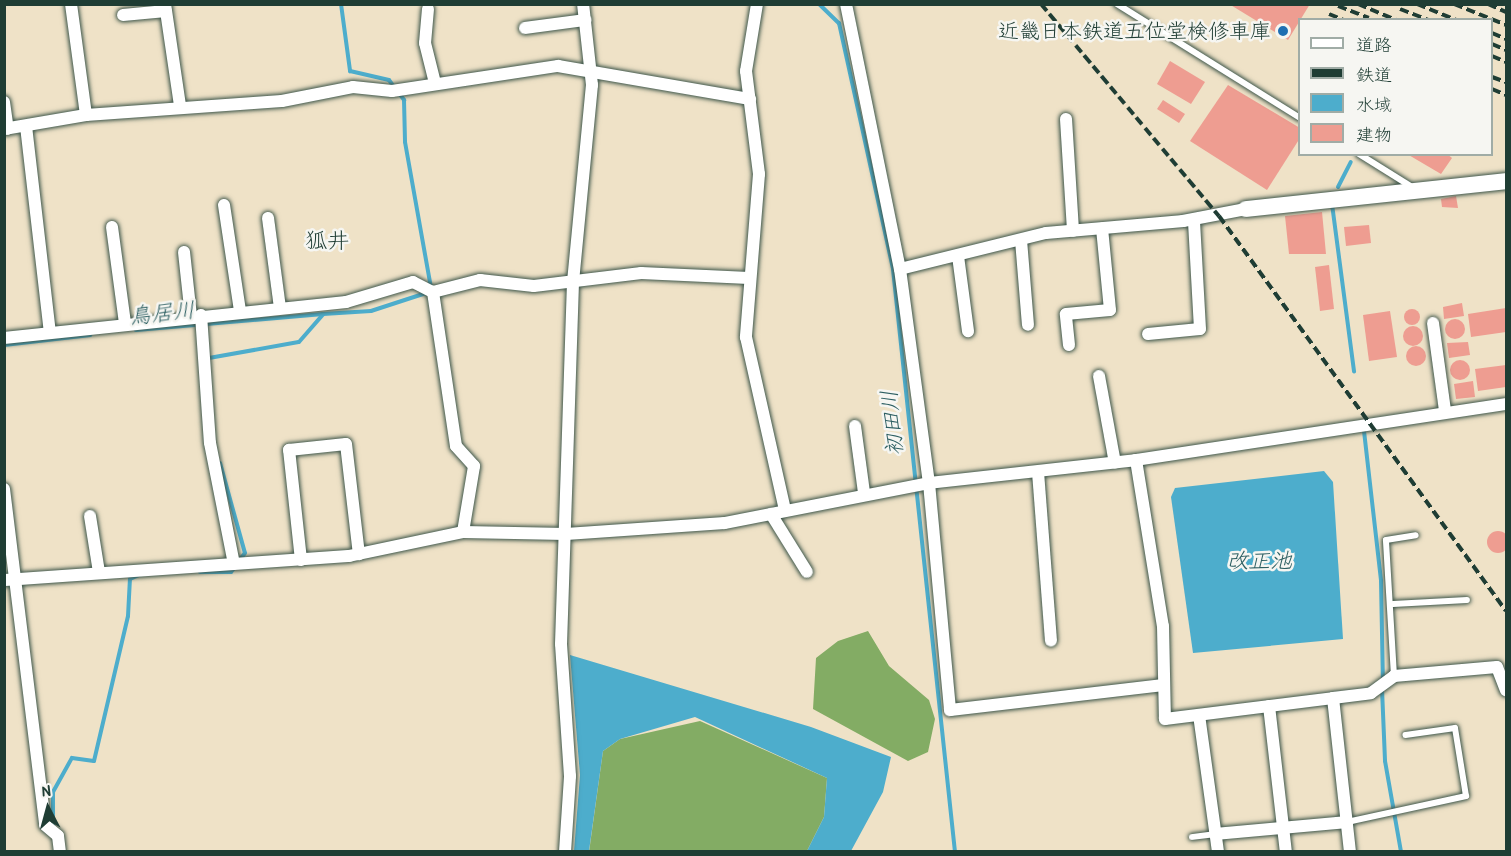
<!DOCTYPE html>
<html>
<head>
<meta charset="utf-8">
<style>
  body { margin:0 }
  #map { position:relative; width:1511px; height:856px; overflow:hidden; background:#efe2c7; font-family:"Patrick Hand","Klee One",sans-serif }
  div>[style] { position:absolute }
  .forest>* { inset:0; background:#83ac64 }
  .water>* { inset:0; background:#4dadcc }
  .stream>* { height:4px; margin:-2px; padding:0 2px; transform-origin:2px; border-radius:2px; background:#4dadcc }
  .building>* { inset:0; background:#ee9d91 }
  .round { border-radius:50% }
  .roads { filter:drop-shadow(0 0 2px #3e564a) drop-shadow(0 0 2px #3e564a) }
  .lane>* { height:6px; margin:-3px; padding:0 3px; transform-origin:3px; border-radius:3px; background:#fff }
  .street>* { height:12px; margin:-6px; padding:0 6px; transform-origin:6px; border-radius:6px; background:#fff }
  .secondary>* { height:16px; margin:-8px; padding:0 8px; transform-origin:8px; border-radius:8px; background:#fff }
  .rail>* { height:4px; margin-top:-2px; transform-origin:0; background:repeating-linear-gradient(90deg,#1f3d34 0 9px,transparent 0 13.5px) }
  .dots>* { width:16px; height:16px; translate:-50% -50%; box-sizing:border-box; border:3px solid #f6f6f2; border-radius:50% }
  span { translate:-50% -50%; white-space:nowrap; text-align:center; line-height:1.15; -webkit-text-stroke:5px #f6f6f2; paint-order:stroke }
  .poi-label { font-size:21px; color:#1f3d34 }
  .right { translate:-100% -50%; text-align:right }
  .neighbourhood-label { font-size:22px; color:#1f3d34 }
  .water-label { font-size:22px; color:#2d5f62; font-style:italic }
  .frame { position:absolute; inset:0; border:6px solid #1f3d34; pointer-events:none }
  .legend { position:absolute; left:1298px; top:18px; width:195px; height:138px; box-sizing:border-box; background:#f6f6f2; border:2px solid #a0aca6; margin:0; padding:8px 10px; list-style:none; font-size:18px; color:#1f3d34 }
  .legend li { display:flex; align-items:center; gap:12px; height:30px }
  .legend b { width:30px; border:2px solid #a0aca6 }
  .north { position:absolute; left:18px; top:778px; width:60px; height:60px; -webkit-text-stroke:4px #f6f6f2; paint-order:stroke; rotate:354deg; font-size:16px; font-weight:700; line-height:24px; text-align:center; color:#1f3d34 }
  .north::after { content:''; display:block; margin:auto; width:21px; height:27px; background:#1f3d34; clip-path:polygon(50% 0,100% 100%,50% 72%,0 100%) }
</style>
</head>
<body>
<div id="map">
  <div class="forest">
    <i style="clip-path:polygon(868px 631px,889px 666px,929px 700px,935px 719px,928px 752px,908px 761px,813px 709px,816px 658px,838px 641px)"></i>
    <i style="clip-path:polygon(700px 721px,827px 778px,824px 817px,807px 851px,589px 852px,603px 751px,620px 739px)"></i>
  </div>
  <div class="water">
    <i style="clip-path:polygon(1324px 471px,1333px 482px,1343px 639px,1193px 653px,1171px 497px,1175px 488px)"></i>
    <i style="clip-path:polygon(570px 655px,811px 727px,891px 757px,883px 792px,851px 851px,807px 851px,824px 817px,827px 778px,695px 717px,620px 739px,603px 751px,589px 851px,574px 851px,580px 775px)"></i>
  </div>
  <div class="stream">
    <i style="left:341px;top:4px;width:68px;rotate:82.3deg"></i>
    <i style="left:350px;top:71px;width:40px;rotate:13deg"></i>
    <i style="left:389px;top:80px;width:9px;rotate:54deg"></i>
    <i style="left:819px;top:4px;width:28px;rotate:44deg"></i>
    <i style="left:839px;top:23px;width:252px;rotate:77.6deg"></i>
    <i style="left:893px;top:269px;width:586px;rotate:83.93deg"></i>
    <i style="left:399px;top:93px;width:9px;rotate:54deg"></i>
    <i style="left:404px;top:100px;width:42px;rotate:88.6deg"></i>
    <i style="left:405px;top:142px;width:148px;rotate:79.9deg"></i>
    <i style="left:1338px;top:187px;width:28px;rotate:-63deg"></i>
    <i style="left:1332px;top:204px;width:169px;rotate:82.5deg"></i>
    <i style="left:136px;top:330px;width:188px;rotate:-4.9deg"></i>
    <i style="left:4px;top:345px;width:87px;rotate:-6.6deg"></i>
    <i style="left:209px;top:358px;width:91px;rotate:-10.1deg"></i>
    <i style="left:299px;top:342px;width:37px;rotate:-49deg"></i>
    <i style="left:323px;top:314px;width:48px;rotate:-3.6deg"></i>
    <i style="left:371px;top:311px;width:58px;rotate:-18.1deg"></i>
    <i style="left:1364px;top:431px;width:151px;rotate:83.5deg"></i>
    <i style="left:1381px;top:581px;width:101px;rotate:88.9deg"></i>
    <i style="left:220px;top:463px;width:93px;rotate:74.5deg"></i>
    <i style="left:245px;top:553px;width:10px;rotate:127deg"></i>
    <i style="left:200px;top:572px;width:31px"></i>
    <i style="left:231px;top:572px;width:6px;rotate:-51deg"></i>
    <i style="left:1382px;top:689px;width:72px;rotate:87.6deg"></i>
    <i style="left:1385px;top:761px;width:92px;rotate:80deg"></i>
    <i style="left:53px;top:827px;width:35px;rotate:-90deg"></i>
    <i style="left:53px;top:792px;width:39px;rotate:-61deg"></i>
    <i style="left:72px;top:758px;width:22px;rotate:8deg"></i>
    <i style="left:94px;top:761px;width:149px;rotate:-76.8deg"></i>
    <i style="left:128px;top:616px;width:37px;rotate:-87deg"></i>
    <i style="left:130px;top:579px;width:10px;rotate:-24deg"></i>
  </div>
  <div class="building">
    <i style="clip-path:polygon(1229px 4px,1310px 4px,1288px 40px)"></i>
    <i style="clip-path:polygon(1170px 61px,1205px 82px,1191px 104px,1157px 84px)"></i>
    <i style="clip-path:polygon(1228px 85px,1300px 128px,1300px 138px,1267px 190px,1190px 141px)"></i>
    <i style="clip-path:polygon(1163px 100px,1185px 114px,1179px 123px,1157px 109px)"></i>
    <i style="clip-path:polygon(1407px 154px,1447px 154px,1452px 158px,1441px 174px)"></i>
    <i style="clip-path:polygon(1456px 196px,1458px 208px,1442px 207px,1441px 199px)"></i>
    <i style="clip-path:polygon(1322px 212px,1326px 254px,1289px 254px,1285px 216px)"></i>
    <i style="clip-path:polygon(1369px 225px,1371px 243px,1346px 246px,1344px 227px)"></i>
    <i style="clip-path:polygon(1329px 265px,1334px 309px,1320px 311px,1315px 267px)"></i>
    <i style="clip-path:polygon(1462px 303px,1464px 316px,1444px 319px,1443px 307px)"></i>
    <i style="clip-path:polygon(1506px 308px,1506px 332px,1471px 337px,1468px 314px)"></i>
    <i class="round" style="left:1404px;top:309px;width:16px;height:16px"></i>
    <i style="clip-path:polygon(1390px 311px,1397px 357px,1369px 361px,1363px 315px)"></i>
    <i class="round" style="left:1445px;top:319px;width:20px;height:20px"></i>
    <i class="round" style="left:1403px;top:326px;width:20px;height:20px"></i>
    <i style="clip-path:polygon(1468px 342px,1470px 355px,1449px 358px,1447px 343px)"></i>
    <i class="round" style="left:1406px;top:346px;width:20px;height:20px"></i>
    <i class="round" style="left:1450px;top:360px;width:20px;height:20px"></i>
    <i style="clip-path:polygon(1506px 365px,1506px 387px,1478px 391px,1475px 369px)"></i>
    <i style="clip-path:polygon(1473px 381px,1475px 397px,1456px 399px,1454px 384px)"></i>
    <i class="round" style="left:1487px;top:531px;width:22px;height:22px"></i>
  </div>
  <div class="roads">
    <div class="lane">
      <i style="left:1117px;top:4px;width:216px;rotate:31.9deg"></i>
      <i style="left:1359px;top:154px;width:62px;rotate:31.9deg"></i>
      <i style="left:1393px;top:604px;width:74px;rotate:-3.1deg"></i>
      <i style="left:1394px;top:676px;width:136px;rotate:-93.4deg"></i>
      <i style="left:1386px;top:540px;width:30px;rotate:-9deg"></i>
      <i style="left:1347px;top:822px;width:122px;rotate:-12.3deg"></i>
      <i style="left:1466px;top:796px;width:69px;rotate:-99.2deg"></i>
      <i style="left:1455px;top:728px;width:50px;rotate:172deg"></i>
      <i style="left:1192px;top:837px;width:23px;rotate:-7deg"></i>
    </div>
    <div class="street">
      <i style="left:71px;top:4px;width:112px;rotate:82.3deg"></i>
      <i style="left:165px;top:4px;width:103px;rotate:81.6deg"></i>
      <i style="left:757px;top:4px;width:68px;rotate:99.3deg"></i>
      <i style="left:746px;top:71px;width:104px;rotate:82.8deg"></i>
      <i style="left:759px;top:174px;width:164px;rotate:94.6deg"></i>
      <i style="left:746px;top:337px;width:177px;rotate:77.3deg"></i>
      <i style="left:846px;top:4px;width:270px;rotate:78.5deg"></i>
      <i style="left:900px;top:269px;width:216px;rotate:82.3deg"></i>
      <i style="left:929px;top:483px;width:228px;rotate:84.7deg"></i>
      <i style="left:950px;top:710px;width:213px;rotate:-6.7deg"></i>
      <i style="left:428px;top:9px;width:34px;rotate:95deg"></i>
      <i style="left:425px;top:43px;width:41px;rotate:76deg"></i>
      <i style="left:123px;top:15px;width:43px;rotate:-5.3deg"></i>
      <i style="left:525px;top:28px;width:61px;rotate:-7.6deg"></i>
      <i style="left:4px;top:102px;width:27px;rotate:82deg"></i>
      <i style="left:1066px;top:119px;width:112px;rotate:86.4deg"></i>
      <i style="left:26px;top:126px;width:208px;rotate:83.4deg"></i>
      <i style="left:4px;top:129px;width:83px;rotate:-9.7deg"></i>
      <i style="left:86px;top:115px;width:196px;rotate:-4.1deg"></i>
      <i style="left:282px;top:101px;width:72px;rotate:-11.2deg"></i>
      <i style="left:353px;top:87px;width:39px;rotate:6deg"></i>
      <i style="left:392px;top:91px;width:168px;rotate:-8.6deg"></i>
      <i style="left:558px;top:66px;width:195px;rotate:9.8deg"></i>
      <i style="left:224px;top:205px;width:107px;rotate:81.4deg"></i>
      <i style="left:268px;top:218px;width:91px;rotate:82.4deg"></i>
      <i style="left:112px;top:227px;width:97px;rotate:82.3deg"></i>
      <i style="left:1021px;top:240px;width:85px;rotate:85.3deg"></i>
      <i style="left:184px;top:252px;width:64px;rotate:83.8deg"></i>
      <i style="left:958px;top:256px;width:76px;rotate:82.4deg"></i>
      <i style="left:900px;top:269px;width:150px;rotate:-13.9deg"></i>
      <i style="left:1046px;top:233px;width:138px;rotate:-5deg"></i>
      <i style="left:1183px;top:221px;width:64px;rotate:-10.8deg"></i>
      <i style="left:201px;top:315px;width:128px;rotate:86deg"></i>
      <i style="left:210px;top:443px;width:123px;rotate:78.8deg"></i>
      <i style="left:1433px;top:323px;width:89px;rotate:82.2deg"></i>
      <i style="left:1148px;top:334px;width:52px;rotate:-5.5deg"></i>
      <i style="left:1200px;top:329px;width:109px;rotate:-93.2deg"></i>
      <i style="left:4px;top:338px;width:344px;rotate:-6deg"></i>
      <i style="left:346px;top:302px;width:70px;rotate:-16.6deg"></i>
      <i style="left:413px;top:282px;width:22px;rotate:27deg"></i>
      <i style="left:1069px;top:345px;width:31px;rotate:-96deg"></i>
      <i style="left:1066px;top:314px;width:44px;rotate:-5.2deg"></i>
      <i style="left:1110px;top:310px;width:82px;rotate:-95.6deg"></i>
      <i style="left:1099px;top:376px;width:88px;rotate:79.6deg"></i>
      <i style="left:855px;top:426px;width:68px;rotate:82.3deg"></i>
      <i style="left:1136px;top:460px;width:168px;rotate:80.8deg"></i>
      <i style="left:1163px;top:626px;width:93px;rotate:88.8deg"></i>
      <i style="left:1165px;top:719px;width:169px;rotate:-7.1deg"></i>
      <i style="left:1333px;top:698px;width:155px;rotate:83.7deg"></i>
      <i style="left:1038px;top:472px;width:169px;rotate:85.6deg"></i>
      <i style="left:4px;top:489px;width:338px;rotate:83deg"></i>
      <i style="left:45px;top:825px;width:17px;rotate:40deg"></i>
      <i style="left:58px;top:836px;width:16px;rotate:83deg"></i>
      <i style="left:771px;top:514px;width:68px;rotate:58.2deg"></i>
      <i style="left:90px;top:516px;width:57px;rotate:80.9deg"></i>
      <i style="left:463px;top:532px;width:67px;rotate:-80.5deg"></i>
      <i style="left:474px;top:466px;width:27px;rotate:-132deg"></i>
      <i style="left:456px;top:446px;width:156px;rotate:-98.5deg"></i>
      <i style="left:433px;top:292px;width:49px;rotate:-14.3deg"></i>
      <i style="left:480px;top:280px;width:54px;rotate:6.3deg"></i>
      <i style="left:534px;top:286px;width:108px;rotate:-6.9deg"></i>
      <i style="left:641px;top:273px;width:108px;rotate:2.7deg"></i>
      <i style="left:301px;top:560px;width:111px;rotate:-96.2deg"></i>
      <i style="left:289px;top:450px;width:57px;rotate:-6deg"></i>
      <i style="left:346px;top:444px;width:111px;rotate:83.3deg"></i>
      <i style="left:4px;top:580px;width:346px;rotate:-4deg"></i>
      <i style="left:349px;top:556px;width:116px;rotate:-11.9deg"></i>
      <i style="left:463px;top:532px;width:103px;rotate:1.1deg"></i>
      <i style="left:566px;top:534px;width:159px;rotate:-4deg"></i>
      <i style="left:725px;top:523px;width:208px;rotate:-11.1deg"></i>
      <i style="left:929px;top:483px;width:208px;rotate:-6.3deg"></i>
      <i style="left:1136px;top:460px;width:374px;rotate:-8.6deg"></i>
      <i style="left:1333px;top:698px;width:38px;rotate:-7deg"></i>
      <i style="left:1371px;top:693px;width:29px;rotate:-36deg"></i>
      <i style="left:1394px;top:676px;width:103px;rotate:-5deg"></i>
      <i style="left:1497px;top:667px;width:25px;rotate:69deg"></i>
      <i style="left:1269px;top:706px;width:147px;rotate:83.4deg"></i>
      <i style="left:1199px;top:715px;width:138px;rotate:82.1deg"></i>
      <i style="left:1215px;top:834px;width:133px;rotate:-5.2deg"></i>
      <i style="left:565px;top:852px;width:76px;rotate:-86.2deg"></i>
      <i style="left:570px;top:776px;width:132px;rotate:-93.9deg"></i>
      <i style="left:561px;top:644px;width:362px;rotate:-88.1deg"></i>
      <i style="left:573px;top:282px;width:198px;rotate:-84.5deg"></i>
      <i style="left:592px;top:85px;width:81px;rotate:-96.3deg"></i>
    </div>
    <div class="secondary">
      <i style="left:1246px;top:209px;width:262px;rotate:-6.1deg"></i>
    </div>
  </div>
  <div class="rail">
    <i style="left:1041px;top:4px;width:277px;rotate:50deg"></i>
    <i style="left:1219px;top:216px;width:488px;rotate:54deg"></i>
    <i style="left:1358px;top:4px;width:41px;rotate:22.8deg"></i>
    <i style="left:1417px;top:4px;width:42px;rotate:22.3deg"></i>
    <i style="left:1454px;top:4px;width:56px;rotate:22deg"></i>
    <i style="left:1488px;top:4px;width:20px;rotate:24deg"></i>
    <i style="left:1338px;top:6px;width:33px;rotate:21deg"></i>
    <i style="left:1400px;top:9px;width:30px;rotate:21deg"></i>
    <i style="left:1329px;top:14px;width:16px;rotate:22deg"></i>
    <i style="left:1492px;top:33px;width:15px;rotate:23deg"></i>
    <i style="left:1492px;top:44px;width:15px;rotate:23deg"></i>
    <i style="left:1492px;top:56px;width:15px;rotate:23deg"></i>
    <i style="left:1492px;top:77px;width:15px;rotate:20deg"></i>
    <i style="left:1492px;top:89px;width:15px;rotate:23deg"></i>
  </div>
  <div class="dots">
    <i style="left:1283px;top:31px;background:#1f6fb2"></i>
  </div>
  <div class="poi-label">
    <span class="right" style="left:1271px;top:31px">近畿日本鉄道五位堂検修車庫</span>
  </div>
  <div class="neighbourhood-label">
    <span style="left:327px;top:241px">狐井</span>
  </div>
  <div class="water-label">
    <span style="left:162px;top:313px;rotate:-6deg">鳥居川</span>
    <span style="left:892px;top:423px;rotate:-96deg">初田川</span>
    <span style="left:1259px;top:561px">改正池</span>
  </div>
  <div class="frame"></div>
  <ul class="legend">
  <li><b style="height:8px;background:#fff"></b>道路</li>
  <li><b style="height:8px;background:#1f3d34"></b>鉄道</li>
  <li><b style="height:16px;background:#4dadcc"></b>水域</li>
  <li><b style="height:16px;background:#ee9d91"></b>建物</li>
  </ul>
  <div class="north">N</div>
</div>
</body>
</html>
